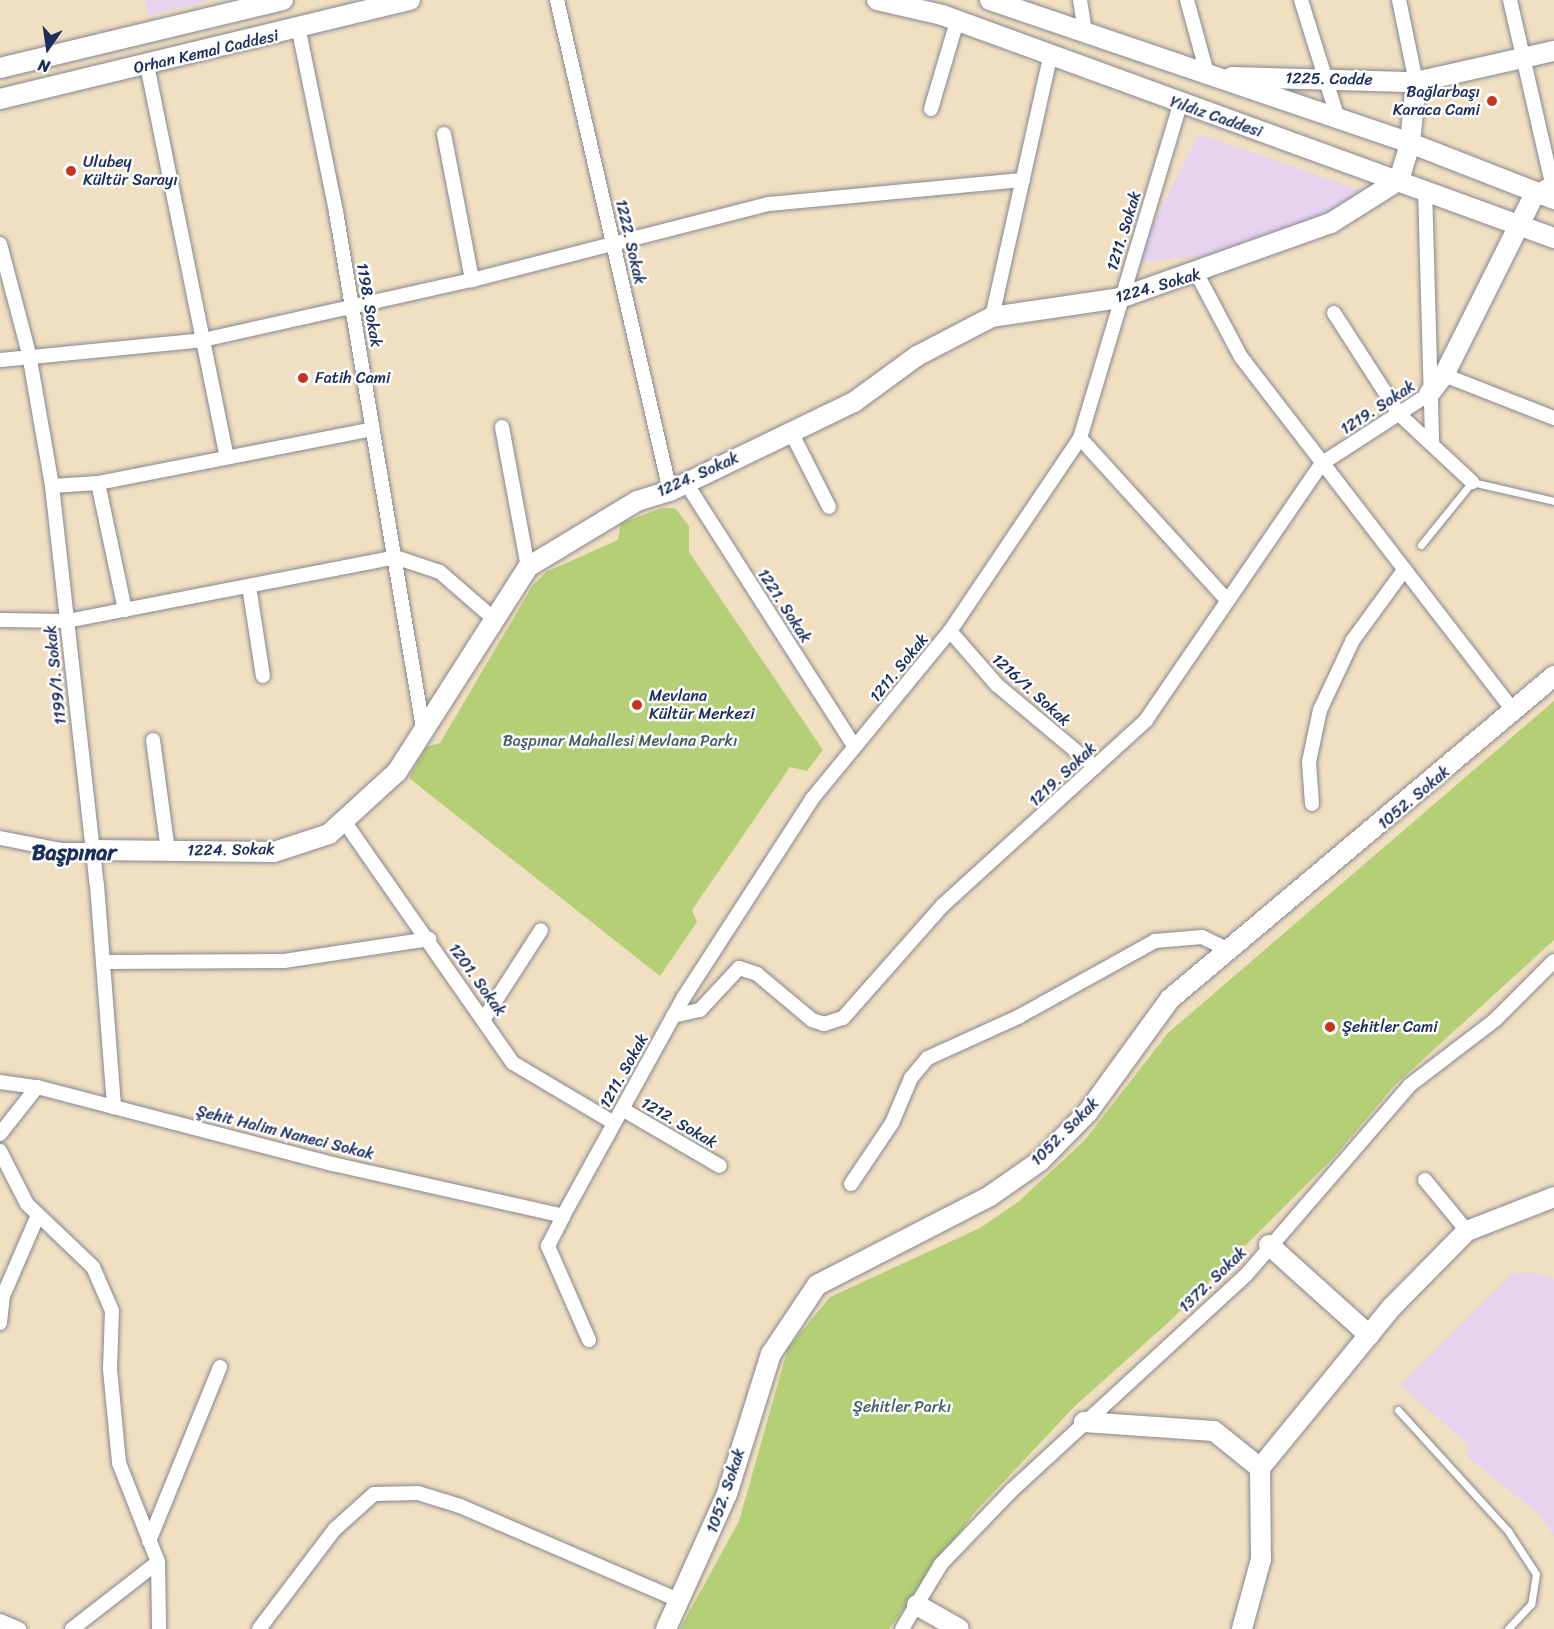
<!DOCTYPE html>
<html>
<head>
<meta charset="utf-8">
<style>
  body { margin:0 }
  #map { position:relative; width:1554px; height:1629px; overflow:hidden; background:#f1dfc1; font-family:Sriracha,sans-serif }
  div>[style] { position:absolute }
  .built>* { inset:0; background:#e7d2ef }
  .green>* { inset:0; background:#b4cf75 }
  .roads { filter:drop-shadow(0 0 2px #868790) drop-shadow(0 0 2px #868790) }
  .lane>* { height:7px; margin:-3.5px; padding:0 3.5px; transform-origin:3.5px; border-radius:3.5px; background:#fff }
  .street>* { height:14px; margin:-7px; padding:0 7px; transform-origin:7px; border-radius:7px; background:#fff }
  .secondary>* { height:20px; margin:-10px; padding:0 10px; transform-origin:10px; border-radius:10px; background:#fff }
  .dots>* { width:16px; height:16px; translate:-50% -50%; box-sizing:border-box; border:3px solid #fff; border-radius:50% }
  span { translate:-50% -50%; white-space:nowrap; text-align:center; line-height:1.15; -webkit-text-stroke:5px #fff; paint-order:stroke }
  .street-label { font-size:16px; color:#1b2f5e }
  .poi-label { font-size:16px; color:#1b2f5e }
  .right { translate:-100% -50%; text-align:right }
  .left { translate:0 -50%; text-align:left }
  .park-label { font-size:16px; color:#495f65 }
  .district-label { font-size:22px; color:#1b2f5e; font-weight:700 }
  .north { position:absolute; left:18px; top:18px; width:60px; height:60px; -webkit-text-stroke:4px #fff; paint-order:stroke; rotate:193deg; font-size:16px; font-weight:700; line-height:24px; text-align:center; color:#1b2f5e }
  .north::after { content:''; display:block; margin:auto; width:21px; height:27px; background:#1b2f5e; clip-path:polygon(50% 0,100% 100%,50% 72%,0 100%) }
</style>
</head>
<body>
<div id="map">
  <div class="built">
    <i style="clip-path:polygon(146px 0,212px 0,148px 16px)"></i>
    <i style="clip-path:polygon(1199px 134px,1362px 191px,1314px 223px,1232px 253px,1140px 262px,1139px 252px)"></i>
    <i style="clip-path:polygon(1531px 1272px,1554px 1279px,1554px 1536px,1538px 1513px,1468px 1457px,1468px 1444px,1400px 1385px,1512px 1274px)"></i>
  </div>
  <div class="green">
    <i style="clip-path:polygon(662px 508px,675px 508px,689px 526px,689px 552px,823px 750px,807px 771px,790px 767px,692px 910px,697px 922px,660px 976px,409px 778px,426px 747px,440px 743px,533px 585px,546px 572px,618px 540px,621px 523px)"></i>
    <i style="clip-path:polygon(1554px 701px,1554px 940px,1394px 1086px,1334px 1157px,1171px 1320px,1075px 1406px,974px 1513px,889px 1629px,680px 1629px,739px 1521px,788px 1348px,830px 1297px,980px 1228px,1018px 1202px,1084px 1141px,1168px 1033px)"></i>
  </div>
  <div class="roads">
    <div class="lane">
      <i style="left:1421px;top:545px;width:81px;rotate:-51deg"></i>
      <i style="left:1472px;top:482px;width:84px;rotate:13deg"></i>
      <i style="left:1398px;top:1410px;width:164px;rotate:47.7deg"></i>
      <i style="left:1508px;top:1531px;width:51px;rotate:56.9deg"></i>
      <i style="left:1536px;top:1574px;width:30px;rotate:99deg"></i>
      <i style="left:1531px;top:1604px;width:34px;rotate:133deg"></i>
    </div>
    <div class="street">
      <i style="left:557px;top:0;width:504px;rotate:77.04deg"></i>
      <i style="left:1080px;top:0;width:36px;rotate:81deg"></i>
      <i style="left:1187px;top:0;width:80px;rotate:74.7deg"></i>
      <i style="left:1301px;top:0;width:125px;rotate:72.7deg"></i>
      <i style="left:1399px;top:0;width:84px;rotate:78.3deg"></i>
      <i style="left:1510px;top:0;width:188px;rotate:77.1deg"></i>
      <i style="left:1552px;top:183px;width:20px;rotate:150deg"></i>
      <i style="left:299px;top:31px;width:185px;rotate:78.4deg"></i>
      <i style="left:336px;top:212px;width:523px;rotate:80.43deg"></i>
      <i style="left:147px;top:65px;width:398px;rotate:78.5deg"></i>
      <i style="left:931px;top:109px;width:92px;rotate:-73.5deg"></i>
      <i style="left:444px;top:134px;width:149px;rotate:79.1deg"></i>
      <i style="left:1425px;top:188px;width:256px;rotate:88.4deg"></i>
      <i style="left:0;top:244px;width:114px;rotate:75.2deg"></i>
      <i style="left:29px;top:354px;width:134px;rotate:80.1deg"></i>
      <i style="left:52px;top:486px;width:402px;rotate:83.6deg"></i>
      <i style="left:97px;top:885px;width:223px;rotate:85.6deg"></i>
      <i style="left:1197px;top:274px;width:94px;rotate:62.1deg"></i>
      <i style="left:1241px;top:357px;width:447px;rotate:52.4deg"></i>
      <i style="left:1334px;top:313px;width:120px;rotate:57.2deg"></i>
      <i style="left:1399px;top:414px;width:100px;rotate:43deg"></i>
      <i style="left:992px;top:317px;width:265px;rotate:-77.4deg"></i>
      <i style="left:0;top:360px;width:204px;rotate:-5.6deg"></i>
      <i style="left:203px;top:340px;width:276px;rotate:-12.6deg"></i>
      <i style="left:472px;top:280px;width:306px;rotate:-14.4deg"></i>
      <i style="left:768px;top:204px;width:256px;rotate:-5.4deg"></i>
      <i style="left:1444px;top:375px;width:118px;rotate:21.4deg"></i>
      <i style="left:502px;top:427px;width:142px;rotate:79.5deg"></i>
      <i style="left:791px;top:432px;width:84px;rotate:63.1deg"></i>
      <i style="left:1080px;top:438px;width:219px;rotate:47.8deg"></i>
      <i style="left:98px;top:483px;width:130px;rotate:78deg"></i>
      <i style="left:686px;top:483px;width:313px;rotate:57.4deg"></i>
      <i style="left:52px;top:486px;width:46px;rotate:-3.7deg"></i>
      <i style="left:98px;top:483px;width:280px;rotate:-11.1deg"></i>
      <i style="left:249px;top:586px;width:91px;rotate:81.2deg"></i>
      <i style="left:0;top:620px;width:67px;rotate:0.9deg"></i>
      <i style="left:67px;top:621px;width:334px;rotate:-11deg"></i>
      <i style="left:395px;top:557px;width:47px;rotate:18.4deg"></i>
      <i style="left:440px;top:572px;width:70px;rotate:41deg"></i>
      <i style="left:950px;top:631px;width:72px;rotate:49deg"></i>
      <i style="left:997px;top:685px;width:128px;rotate:39.9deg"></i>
      <i style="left:153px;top:740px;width:112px;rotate:82.3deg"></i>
      <i style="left:1312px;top:804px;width:42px;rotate:-94.1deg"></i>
      <i style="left:1309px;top:762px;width:53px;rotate:-78.1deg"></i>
      <i style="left:1320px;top:710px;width:77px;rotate:-64.8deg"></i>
      <i style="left:1353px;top:640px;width:87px;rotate:-53.9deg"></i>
      <i style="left:344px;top:821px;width:295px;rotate:55.1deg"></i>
      <i style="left:513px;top:1063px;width:117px;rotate:30.7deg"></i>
      <i style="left:0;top:838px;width:63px;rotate:11deg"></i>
      <i style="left:62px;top:850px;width:30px"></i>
      <i style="left:103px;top:962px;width:181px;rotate:-0.3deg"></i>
      <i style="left:284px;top:961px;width:147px;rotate:-8.6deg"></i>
      <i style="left:673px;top:1016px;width:28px;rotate:-13deg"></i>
      <i style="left:700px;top:1010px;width:57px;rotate:-47.1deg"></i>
      <i style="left:739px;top:968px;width:19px;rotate:18deg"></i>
      <i style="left:757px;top:974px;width:72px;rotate:39.9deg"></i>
      <i style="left:812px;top:1020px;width:13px;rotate:18deg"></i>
      <i style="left:824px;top:1024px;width:20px;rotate:-18deg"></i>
      <i style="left:843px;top:1018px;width:151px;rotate:-48.5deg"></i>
      <i style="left:943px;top:905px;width:275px;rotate:-42.3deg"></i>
      <i style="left:1146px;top:720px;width:310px;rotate:-55.6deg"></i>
      <i style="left:1321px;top:464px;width:129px;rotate:-32.9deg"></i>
      <i style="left:485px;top:1017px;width:103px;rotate:-57.2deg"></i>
      <i style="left:0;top:1082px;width:37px;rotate:8deg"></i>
      <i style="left:37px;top:1087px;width:306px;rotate:14.6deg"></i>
      <i style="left:333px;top:1164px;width:236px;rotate:12.7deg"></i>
      <i style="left:622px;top:1109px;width:113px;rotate:30.2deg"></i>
      <i style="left:0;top:1134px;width:60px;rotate:-51.8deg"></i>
      <i style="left:0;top:1151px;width:59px;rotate:63deg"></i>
      <i style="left:27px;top:1204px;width:91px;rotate:43.7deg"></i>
      <i style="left:93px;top:1267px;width:48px;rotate:66.6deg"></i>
      <i style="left:112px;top:1311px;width:58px;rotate:92deg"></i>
      <i style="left:110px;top:1369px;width:94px;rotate:84.5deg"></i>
      <i style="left:119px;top:1463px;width:106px;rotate:68.5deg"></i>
      <i style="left:158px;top:1562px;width:67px;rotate:89.1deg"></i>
      <i style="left:1425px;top:1180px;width:66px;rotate:50.5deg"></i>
      <i style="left:851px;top:1184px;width:73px;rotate:-56.1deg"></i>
      <i style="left:892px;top:1123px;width:49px;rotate:-67.1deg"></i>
      <i style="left:911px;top:1078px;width:26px;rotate:-50deg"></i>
      <i style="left:928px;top:1058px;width:99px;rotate:-24.5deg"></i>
      <i style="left:1018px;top:1017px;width:157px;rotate:-29deg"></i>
      <i style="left:1155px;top:941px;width:47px;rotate:-4.9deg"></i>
      <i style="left:1202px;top:937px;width:30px;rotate:26deg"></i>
      <i style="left:0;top:1323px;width:27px;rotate:-84deg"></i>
      <i style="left:3px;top:1296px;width:88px;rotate:-66.6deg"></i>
      <i style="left:589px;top:1340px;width:103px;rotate:-113.6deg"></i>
      <i style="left:548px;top:1246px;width:34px;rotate:-63deg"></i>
      <i style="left:563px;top:1216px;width:250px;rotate:-61.1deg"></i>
      <i style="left:684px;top:997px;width:236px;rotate:-57.1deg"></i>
      <i style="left:812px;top:799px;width:217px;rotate:-50.6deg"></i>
      <i style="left:950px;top:631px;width:233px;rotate:-56deg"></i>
      <i style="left:1080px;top:438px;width:349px;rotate:-73.3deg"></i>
      <i style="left:149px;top:1541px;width:188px;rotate:-67.8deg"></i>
      <i style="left:0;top:1621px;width:21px;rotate:23deg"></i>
      <i style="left:72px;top:1629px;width:109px;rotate:-37.9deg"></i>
      <i style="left:259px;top:1629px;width:126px;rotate:-52.8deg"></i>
      <i style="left:335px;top:1529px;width:52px;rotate:-41.9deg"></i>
      <i style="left:374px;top:1494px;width:44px;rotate:-1.3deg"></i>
      <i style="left:418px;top:1493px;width:44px;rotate:17.2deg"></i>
      <i style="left:460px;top:1506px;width:237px;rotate:23.3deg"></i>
      <i style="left:902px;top:1629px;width:76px;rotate:-59deg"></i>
      <i style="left:941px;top:1564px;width:101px;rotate:-46.2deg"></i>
      <i style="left:1011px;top:1491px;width:319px;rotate:-42.6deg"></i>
      <i style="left:1246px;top:1275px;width:251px;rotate:-49.2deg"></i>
      <i style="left:1410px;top:1085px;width:107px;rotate:-37.4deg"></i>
      <i style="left:1495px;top:1020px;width:83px;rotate:-45deg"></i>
    </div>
    <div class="secondary">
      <i style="left:877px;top:0;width:67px;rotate:13deg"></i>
      <i style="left:942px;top:15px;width:651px;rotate:20.02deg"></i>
      <i style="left:990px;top:0;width:444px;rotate:18.8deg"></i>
      <i style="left:1410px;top:143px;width:155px;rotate:21.3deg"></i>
      <i style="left:0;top:68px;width:291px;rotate:-13.5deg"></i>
      <i style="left:1232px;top:77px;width:184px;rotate:1.6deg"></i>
      <i style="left:1416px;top:82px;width:141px;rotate:-12.7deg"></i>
      <i style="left:0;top:99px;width:422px;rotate:-13.6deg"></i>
      <i style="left:1429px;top:394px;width:24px;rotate:-52deg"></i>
      <i style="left:1444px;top:375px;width:203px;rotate:-63.4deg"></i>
      <i style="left:92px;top:850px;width:182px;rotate:0.6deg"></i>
      <i style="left:274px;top:852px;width:58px;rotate:-18.1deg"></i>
      <i style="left:329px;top:834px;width:92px;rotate:-42.4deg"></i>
      <i style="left:397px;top:772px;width:243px;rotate:-57.4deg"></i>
      <i style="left:528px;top:567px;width:127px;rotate:-31.2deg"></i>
      <i style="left:637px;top:501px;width:34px;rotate:-17deg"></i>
      <i style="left:670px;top:491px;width:204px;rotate:-25.8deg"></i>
      <i style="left:854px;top:402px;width:78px;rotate:-36.1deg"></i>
      <i style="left:917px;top:356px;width:85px;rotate:-27.5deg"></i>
      <i style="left:992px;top:317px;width:129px;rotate:-8.4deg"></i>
      <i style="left:1120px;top:298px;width:224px;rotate:-19.6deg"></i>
      <i style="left:1331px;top:223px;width:80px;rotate:-32.3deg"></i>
      <i style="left:1399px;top:180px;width:39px;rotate:-73deg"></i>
      <i style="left:1410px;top:143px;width:61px;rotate:-84.4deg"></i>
      <i style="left:1269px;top:1245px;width:135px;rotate:42deg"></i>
      <i style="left:1084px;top:1422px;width:130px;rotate:4deg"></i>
      <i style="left:1214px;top:1431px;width:59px;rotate:38.8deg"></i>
      <i style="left:1260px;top:1468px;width:91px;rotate:89.4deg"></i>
      <i style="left:1261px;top:1559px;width:73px;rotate:105.2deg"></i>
      <i style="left:1260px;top:1468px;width:207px;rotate:-50.7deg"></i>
      <i style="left:1391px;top:1308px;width:108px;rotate:-45.4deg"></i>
      <i style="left:1467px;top:1231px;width:93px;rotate:-21.3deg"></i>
      <i style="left:917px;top:1605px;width:48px;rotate:29.7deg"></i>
      <i style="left:666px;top:1629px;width:148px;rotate:-65.7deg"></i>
      <i style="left:727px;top:1494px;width:147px;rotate:-72.6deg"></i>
      <i style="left:771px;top:1354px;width:83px;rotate:-56.3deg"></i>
      <i style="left:817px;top:1285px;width:195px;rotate:-27.2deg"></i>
      <i style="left:990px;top:1196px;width:61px;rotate:-35deg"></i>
      <i style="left:1040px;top:1161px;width:69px;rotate:-45.6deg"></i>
      <i style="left:1088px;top:1112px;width:140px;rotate:-54deg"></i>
      <i style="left:1170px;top:999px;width:502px;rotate:-40.07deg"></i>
    </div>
  </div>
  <div class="dots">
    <i style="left:1492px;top:101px;background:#c8321e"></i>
    <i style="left:71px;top:171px;background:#c8321e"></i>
    <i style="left:303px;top:378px;background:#c8321e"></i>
    <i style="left:637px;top:705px;background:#c8321e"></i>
    <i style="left:1330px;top:1027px;background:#c8321e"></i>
  </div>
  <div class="street-label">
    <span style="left:206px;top:52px;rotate:-13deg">Orhan Kemal Caddesi</span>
    <span style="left:1329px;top:79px;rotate:1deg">1225. Cadde</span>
    <span style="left:1216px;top:117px;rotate:19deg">Yıldız Caddesi</span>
    <span style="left:1124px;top:231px;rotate:-73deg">1211. Sokak</span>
    <span style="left:630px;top:242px;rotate:77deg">1222. Sokak</span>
    <span style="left:1158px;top:286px;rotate:-16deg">1224. Sokak</span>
    <span style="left:369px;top:305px;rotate:80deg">1198. Sokak</span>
    <span style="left:1378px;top:408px;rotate:-33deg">1219. Sokak</span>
    <span style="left:698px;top:475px;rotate:-24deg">1224. Sokak</span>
    <span style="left:784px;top:606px;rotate:57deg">1221. Sokak</span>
    <span style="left:899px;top:668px;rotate:-51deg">1211. Sokak</span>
    <span style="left:56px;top:675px;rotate:-96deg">1199/1. Sokak</span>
    <span style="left:1031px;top:690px;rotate:42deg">1216/1. Sokak</span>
    <span style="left:1063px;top:775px;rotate:-43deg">1219. Sokak</span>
    <span style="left:1414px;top:798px;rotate:-40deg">1052. Sokak</span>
    <span style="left:231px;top:850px;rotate:-1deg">1224. Sokak</span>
    <span style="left:477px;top:980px;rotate:54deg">1201. Sokak</span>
    <span style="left:624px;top:1071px;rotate:-61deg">1211. Sokak</span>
    <span style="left:679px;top:1123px;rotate:30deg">1212. Sokak</span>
    <span style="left:1065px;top:1132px;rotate:-45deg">1052. Sokak</span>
    <span style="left:285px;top:1133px;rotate:14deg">Şehit Halim Naneci Sokak</span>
    <span style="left:1213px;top:1280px;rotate:-44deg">1372. Sokak</span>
    <span style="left:726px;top:1491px;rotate:-71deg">1052. Sokak</span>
  </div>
  <div class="poi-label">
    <span class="right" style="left:1480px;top:101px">Bağlarbaşı<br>Karaca Cami</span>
    <span class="left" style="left:83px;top:171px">Ulubey<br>Kültür Sarayı</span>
    <span class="left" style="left:315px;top:378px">Fatih Cami</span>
    <span class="left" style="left:649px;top:705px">Mevlana<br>Kültür Merkezi</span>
    <span class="left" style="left:1342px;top:1027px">Şehitler Cami</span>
  </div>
  <div class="park-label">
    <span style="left:620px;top:741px">Başpınar Mahallesi Mevlana Parkı</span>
    <span style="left:902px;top:1407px">Şehitler Parkı</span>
  </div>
  <div class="district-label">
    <span style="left:74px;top:853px">Başpınar</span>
  </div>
  <div class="north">N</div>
</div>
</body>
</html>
